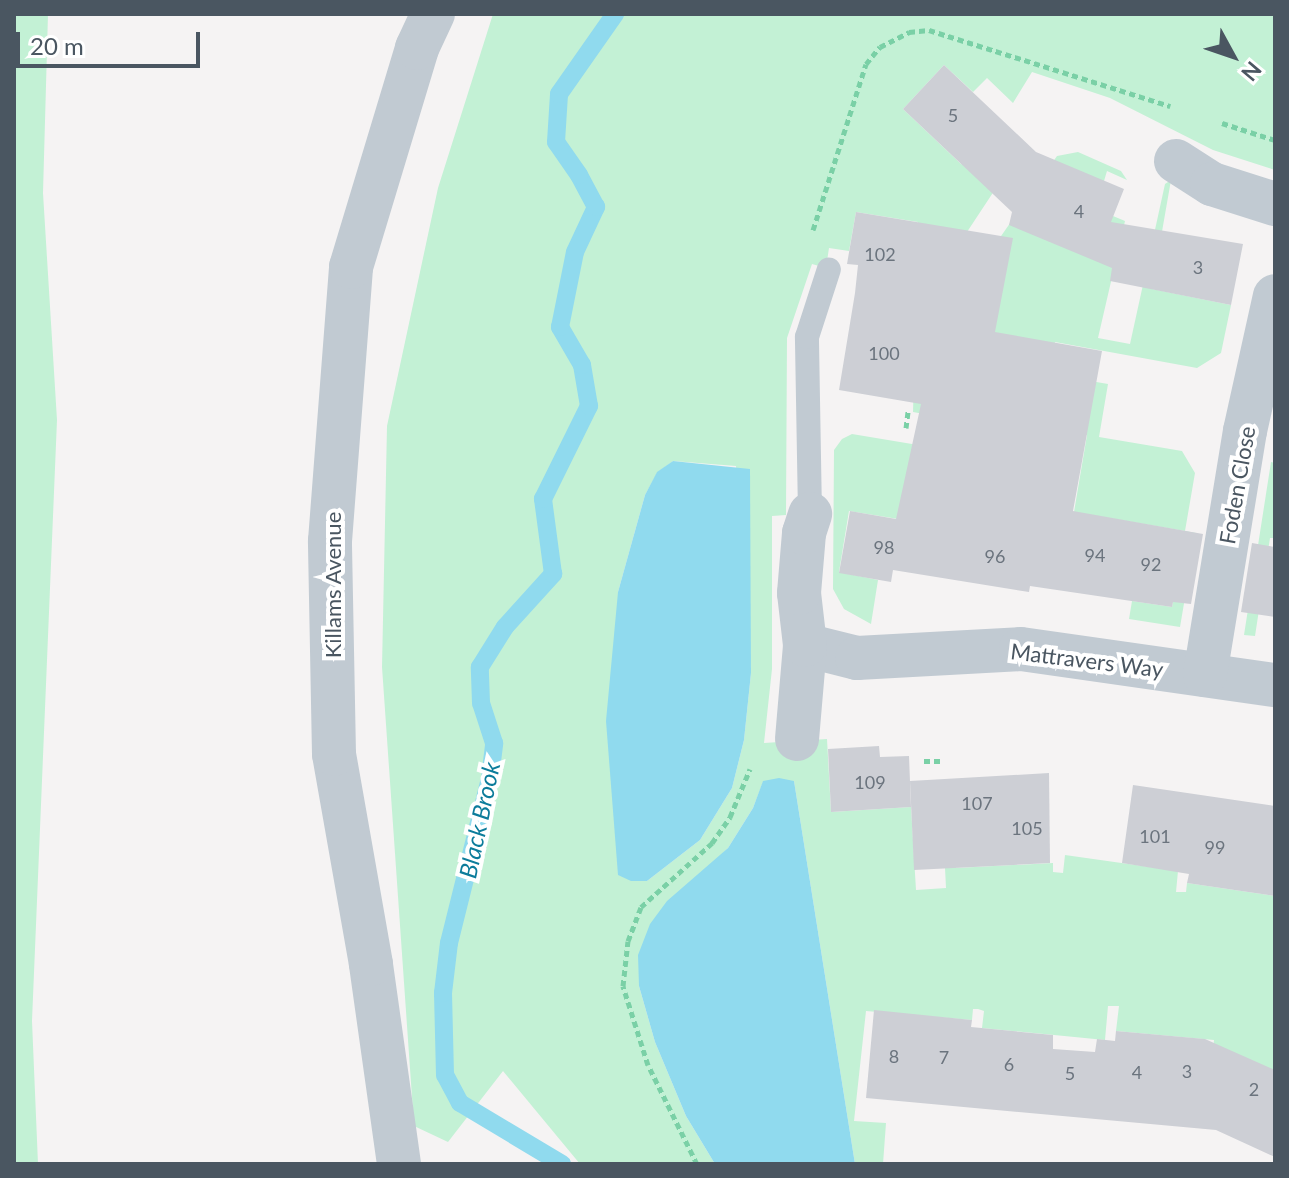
<!DOCTYPE html>
<html>
<head>
<meta charset="utf-8">
<style>
  body { margin:0 }
  #map { position:relative; width:1289px; height:1178px; overflow:hidden; background:#f5f3f3; font-family:Lato,sans-serif }
  div>[style] { position:absolute }
  .green>* { inset:0; background:#c3f1d5 }
  .water>* { inset:0; background:#90daee }
  .stream>* { height:18px; margin:-9px; padding:0 9px; transform-origin:9px; border-radius:9px; background:#90daee }
  .building>* { inset:0; background:#cdcfd5 }
  .path>* { height:5px; margin-top:-2.5px; transform-origin:0; background:repeating-linear-gradient(90deg,#7ad0a6 0 6px,transparent 0 10px) }
  .service>* { height:24px; margin:-12px; padding:0 12px; transform-origin:12px; border-radius:12px; background:#c1cad2 }
  .minor>* { height:44px; margin:-22px; padding:0 22px; transform-origin:22px; border-radius:22px; background:#c1cad2 }
  span { translate:-50% -50%; white-space:nowrap; text-align:center; line-height:1.15; -webkit-text-stroke:8px #fff; paint-order:stroke }
  .number-label { font-size:18px; color:#6b747e }
  .number-label span { -webkit-text-stroke-width:0 }
  .street-label { font-size:22px; color:#4a5661 }
  .water-label { font-size:24px; color:#0c7c9b; font-style:italic }
  .frame { position:absolute; inset:0; border:16px solid #4a5661; pointer-events:none }
  .north { position:absolute; left:1193px; top:16px; width:80px; height:80px; -webkit-text-stroke:6px #fff; paint-order:stroke; rotate:130deg; font-size:22px; font-weight:700; line-height:32px; text-align:center; color:#4a5661 }
  .north::after { content:''; display:block; margin:auto; width:28px; height:36px; background:#4a5661; clip-path:polygon(50% 0,100% 100%,50% 72%,0 100%) }
  .scale { position:absolute; left:16px; top:32px; width:184px; height:36px; box-sizing:border-box; border:4px solid #4a5661; border-top:0; padding-left:10px; font-size:24px; line-height:28px; white-space:nowrap; color:#4a5661; -webkit-text-stroke:6px #fff; paint-order:stroke }
</style>
</head>
<body>
<div id="map">
  <div class="green">
    <i style="clip-path:polygon(14px 14px,48px 14px,43px 193px,57px 420px,32px 1021px,38px 1164px,14px 1164px)"></i>
    <i style="clip-path:polygon(evenodd,493px 14px,1275px 14px,1275px 170px,1213px 150px,1110px 98px,1032px 72px,1013px 103px,987px 78px,973px 92px,944px 65px,903px 109px,961px 164px,1000px 182px,967px 232px,992px 249px,1057px 156px,1078px 152px,1121px 171px,1127px 180px,1107px 171px,1104px 181px,1113px 216px,1125px 221px,1098px 338px,1130px 344px,1165px 184px,1171px 180px,1152px 289px,1231px 305px,1221px 353px,1197px 368px,1055px 342px,1050px 374px,1108px 384px,1099px 437px,1182px 451px,1195px 473px,1185px 531px,1196px 533px,1180px 627px,1129px 619px,1132px 601px,1172px 607px,1185px 531px,1074px 512px,1087px 435px,978px 424px,913px 412px,918px 222px,856px 212px,849px 251px,829px 248px,826px 268px,812px 264px,787px 338px,786px 515px,772px 516px,772px 669px,764px 743px,827px 739px,831px 812px,911px 807px,916px 890px,946px 888px,943px 828px,956px 868px,1053px 863px,1053px 872px,1063px 873px,1065px 855px,1178px 871px,1176px 892px,1186px 892px,1187px 883px,1275px 896px,1275px 1070px,1208px 1102px,1214px 1040px,1116px 1031px,1119px 1006px,1108px 1006px,1105px 1040px,982px 1028px,984px 1011px,978px 1009px,973px 1009px,972px 1020px,866px 1011px,854px 1121px,886px 1123px,883px 1164px,855px 1164px,794px 781px,763px 782px,753px 808px,728px 848px,703px 873px,639px 986px,655px 1042px,686px 1116px,715px 1164px,580px 1164px,503px 1071px,448px 1142px,414px 1126px,382px 667px,387px 426px,438px 188px,493px 14px,673px 461px,736px 466px,751px 673px,744px 740px,732px 788px,700px 840px,647px 881px,618px 592px,645px 495px,657px 473px,673px 461px)"></i>
    <i style="clip-path:polygon(852px 434px,942px 449px,929px 524px,849px 511px,839px 572px,878px 580px,871px 624px,844px 609px,833px 589px,834px 450px,842px 439px)"></i>
    <i style="clip-path:polygon(1271px 462px,1275px 463px,1275px 538px,1270px 538px,1255px 636px,1244px 635px)"></i>
  </div>
  <div class="water">
    <i style="clip-path:polygon(673px 461px,750px 469px,751px 673px,744px 740px,732px 788px,700px 840px,647px 881px,631px 881px,618px 875px,606px 721px,618px 592px,645px 495px,657px 472px)"></i>
    <i style="clip-path:polygon(779px 778px,794px 781px,855px 1164px,715px 1164px,686px 1116px,655px 1042px,639px 986px,638px 955px,650px 924px,667px 901px,728px 848px,753px 808px,763px 781px)"></i>
  </div>
  <div class="stream">
    <i style="left:562px;top:1164px;width:119px;rotate:-149.1deg"></i>
    <i style="left:460px;top:1103px;width:32px;rotate:-118deg"></i>
    <i style="left:445px;top:1075px;width:82px;rotate:-91.4deg"></i>
    <i style="left:443px;top:993px;width:50px;rotate:-83.2deg"></i>
    <i style="left:449px;top:943px;width:170px;rotate:-76deg"></i>
    <i style="left:490px;top:778px;width:35px;rotate:-83deg"></i>
    <i style="left:494px;top:743px;width:42px;rotate:-108deg"></i>
    <i style="left:481px;top:703px;width:36px;rotate:-92deg"></i>
    <i style="left:480px;top:667px;width:47px;rotate:-58deg"></i>
    <i style="left:505px;top:627px;width:72px;rotate:-47.8deg"></i>
    <i style="left:553px;top:574px;width:76px;rotate:-97.6deg"></i>
    <i style="left:543px;top:499px;width:104px;rotate:-63.7deg"></i>
    <i style="left:589px;top:406px;width:42px;rotate:-99.7deg"></i>
    <i style="left:582px;top:365px;width:44px;rotate:-120.1deg"></i>
    <i style="left:560px;top:327px;width:76px;rotate:-78.7deg"></i>
    <i style="left:575px;top:252px;width:50px;rotate:-65deg"></i>
    <i style="left:596px;top:207px;width:36px;rotate:-118deg"></i>
    <i style="left:579px;top:175px;width:40px;rotate:-124.9deg"></i>
    <i style="left:556px;top:142px;width:48px;rotate:-86.4deg"></i>
    <i style="left:559px;top:94px;width:98px;rotate:-55deg"></i>
  </div>
  <div class="building">
    <i style="clip-path:polygon(944px 65px,1036px 152px,1124px 189px,1111px 222px,1243px 244px,1231px 305px,1110px 281px,1112px 268px,1009px 225px,1012px 212px,903px 109px)"></i>
    <i style="clip-path:polygon(856px 212px,1013px 238px,995px 332px,1102px 351px,1073px 511px,1203px 534px,1191px 604px,1173px 602px,1172px 607px,1030px 586px,1029px 592px,893px 570px,891px 582px,839px 573px,850px 511px,896px 519px,921px 404px,839px 390px,855px 293px,858px 265px,847px 264px)"></i>
    <i style="clip-path:polygon(1252px 543px,1275px 547px,1275px 617px,1241px 612px)"></i>
    <i style="clip-path:polygon(879px 746px,880px 757px,909px 756px,911px 807px,831px 812px,828px 749px)"></i>
    <i style="clip-path:polygon(1049px 773px,1050px 863px,914px 870px,910px 781px)"></i>
    <i style="clip-path:polygon(1133px 785px,1275px 806px,1275px 896px,1187px 883px,1189px 874px,1122px 863px)"></i>
    <i style="clip-path:polygon(874px 1010px,972px 1020px,971px 1027px,1053px 1035px,1053px 1049px,1095px 1052px,1097px 1039px,1115px 1041px,1116px 1031px,1205px 1039px,1275px 1070px,1275px 1157px,1216px 1130px,866px 1098px)"></i>
  </div>
  <div class="path">
    <i style="left:1222px;top:123px;width:56px;rotate:17.8deg"></i>
    <i style="left:813px;top:230px;width:174px;rotate:-72.3deg"></i>
    <i style="left:866px;top:64px;width:22px;rotate:-51deg"></i>
    <i style="left:880px;top:47px;width:33px;rotate:-27deg"></i>
    <i style="left:909px;top:32px;width:20px;rotate:-6deg"></i>
    <i style="left:929px;top:30px;width:253px;rotate:17.5deg"></i>
    <i style="left:906px;top:428px;width:17px;rotate:-83deg"></i>
    <i style="left:924px;top:761px;width:16px"></i>
    <i style="left:697px;top:1164px;width:110px;rotate:-116.3deg"></i>
    <i style="left:648px;top:1065px;width:83px;rotate:-107.6deg"></i>
    <i style="left:623px;top:986px;width:45px;rotate:-83.7deg"></i>
    <i style="left:628px;top:941px;width:36px;rotate:-69deg"></i>
    <i style="left:641px;top:907px;width:96px;rotate:-42deg"></i>
    <i style="left:712px;top:843px;width:32px;rotate:-55deg"></i>
    <i style="left:730px;top:817px;width:52px;rotate:-67.4deg"></i>
  </div>
  <div class="service">
    <i style="left:810px;top:514px;width:177px;rotate:-91deg"></i>
    <i style="left:807px;top:337px;width:71px;rotate:-72.1deg"></i>
  </div>
  <div class="minor">
    <i style="left:1176px;top:161px;width:43px;rotate:32.6deg"></i>
    <i style="left:1212px;top:184px;width:66px;rotate:17.6deg"></i>
    <i style="left:805px;top:645px;width:54px;rotate:14deg"></i>
    <i style="left:857px;top:658px;width:164px;rotate:-3.1deg"></i>
    <i style="left:1021px;top:649px;width:257px;rotate:8.1deg"></i>
    <i style="left:1205px;top:675px;width:247px;rotate:-80.7deg"></i>
    <i style="left:1245px;top:431px;width:138px;rotate:-77.5deg"></i>
    <i style="left:797px;top:739px;width:94px;rotate:-85.1deg"></i>
    <i style="left:805px;top:645px;width:52px;rotate:-96.6deg"></i>
    <i style="left:799px;top:593px;width:60px;rotate:-85.2deg"></i>
    <i style="left:804px;top:533px;width:20px;rotate:-72deg"></i>
    <i style="left:399px;top:1164px;width:202px;rotate:-98deg"></i>
    <i style="left:371px;top:964px;width:213px;rotate:-100deg"></i>
    <i style="left:334px;top:754px;width:213px;rotate:-91.1deg"></i>
    <i style="left:330px;top:541px;width:275px;rotate:-85.6deg"></i>
    <i style="left:351px;top:267px;width:229px;rotate:-73.2deg"></i>
    <i style="left:417px;top:48px;width:38px;rotate:-65deg"></i>
  </div>
  <div class="number-label">
    <span style="left:953px;top:115px">5</span>
    <span style="left:1079px;top:211px">4</span>
    <span style="left:880px;top:254px">102</span>
    <span style="left:1198px;top:267px">3</span>
    <span style="left:884px;top:353px">100</span>
    <span style="left:884px;top:547px">98</span>
    <span style="left:1095px;top:555px">94</span>
    <span style="left:995px;top:556px">96</span>
    <span style="left:1151px;top:564px">92</span>
    <span style="left:870px;top:782px">109</span>
    <span style="left:977px;top:803px">107</span>
    <span style="left:1027px;top:828px">105</span>
    <span style="left:1155px;top:836px">101</span>
    <span style="left:1215px;top:847px">99</span>
    <span style="left:894px;top:1056px">8</span>
    <span style="left:944px;top:1057px">7</span>
    <span style="left:1009px;top:1064px">6</span>
    <span style="left:1187px;top:1071px">3</span>
    <span style="left:1137px;top:1072px">4</span>
    <span style="left:1070px;top:1073px">5</span>
    <span style="left:1254px;top:1089px">2</span>
  </div>
  <div class="street-label">
    <span style="left:1237px;top:485px;rotate:-80deg">Foden Close</span>
    <span style="left:333px;top:585px;rotate:-90deg">Killams Avenue</span>
    <span style="left:1087px;top:660px;rotate:7deg">Mattravers Way</span>
  </div>
  <div class="water-label">
    <span style="left:479px;top:820px;rotate:-78deg">Black Brook</span>
  </div>
  <div class="frame"></div>
  <div class="north">N</div>
  <div class="scale">20 m</div>
</div>
</body>
</html>
